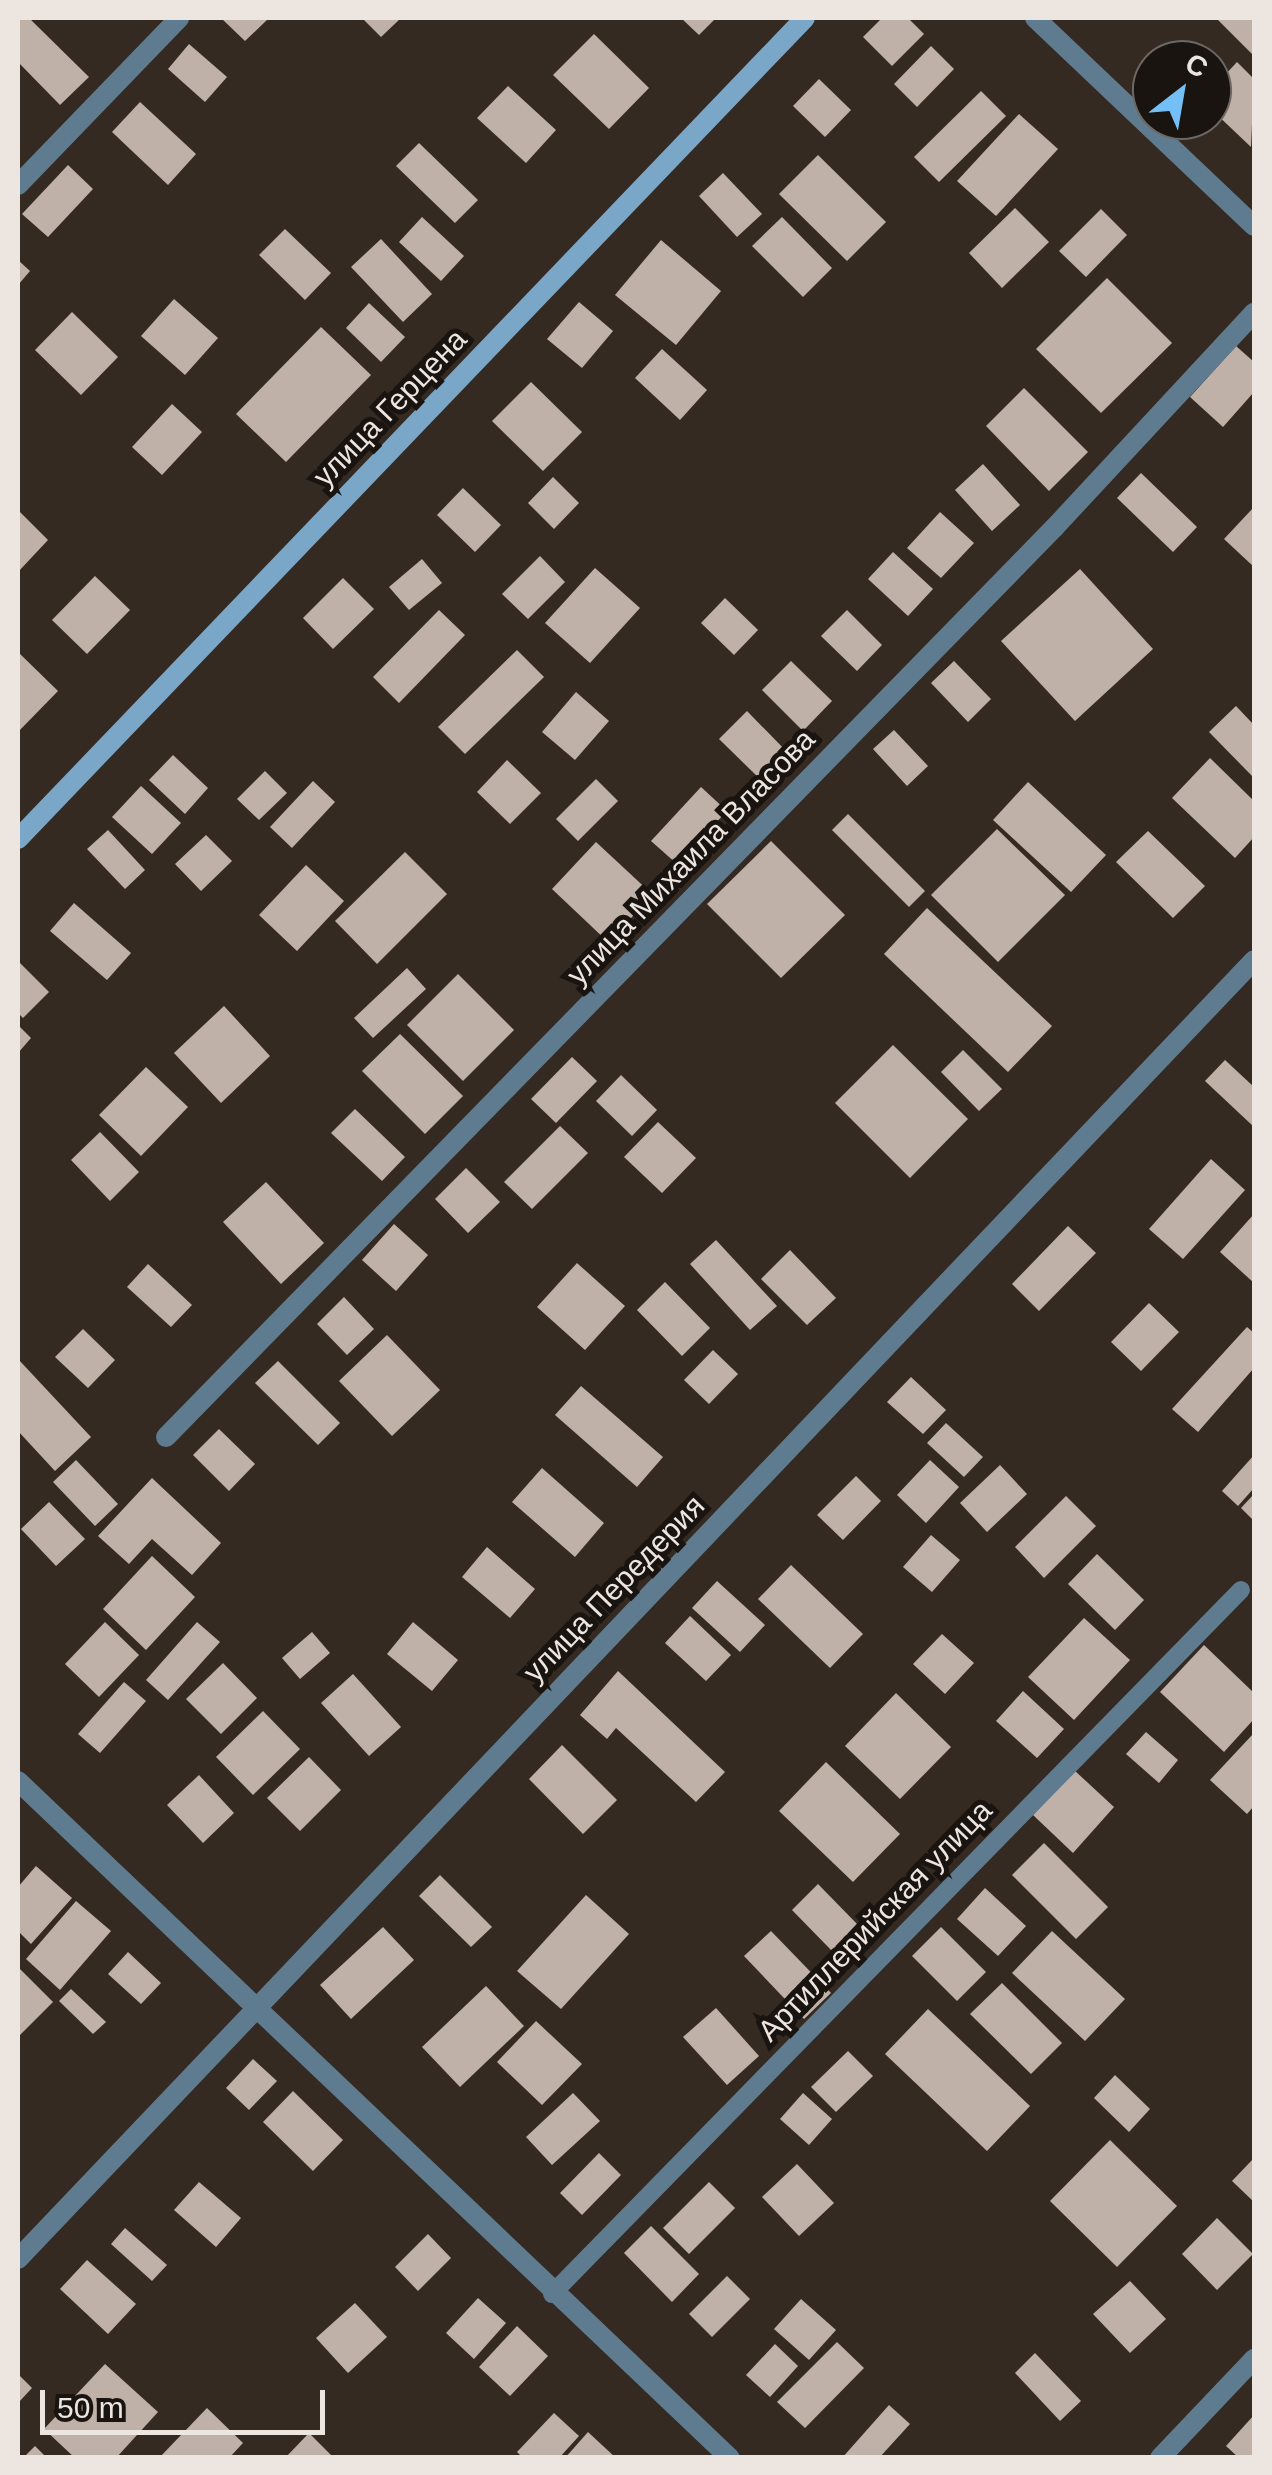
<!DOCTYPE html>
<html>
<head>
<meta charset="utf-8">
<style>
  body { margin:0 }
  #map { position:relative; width:1272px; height:2475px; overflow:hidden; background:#352a22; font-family:Helvetica,sans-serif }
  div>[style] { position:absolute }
  .building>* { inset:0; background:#c0b1a8 }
  .lane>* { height:18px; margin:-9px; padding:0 9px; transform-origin:9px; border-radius:9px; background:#5f7b8f }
  .street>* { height:20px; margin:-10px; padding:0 10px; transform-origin:10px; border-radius:10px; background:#5f7b8f }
  .secondary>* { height:20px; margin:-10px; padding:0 10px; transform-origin:10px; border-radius:10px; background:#7aa7c8 }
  span { translate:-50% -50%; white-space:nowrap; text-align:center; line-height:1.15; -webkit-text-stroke:10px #191410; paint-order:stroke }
  .street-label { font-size:30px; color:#ece5e0 }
  .frame { position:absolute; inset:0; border:20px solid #ece5e0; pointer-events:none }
  .north { position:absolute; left:1132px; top:40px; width:100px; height:100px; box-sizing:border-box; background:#191410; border:2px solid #6d6863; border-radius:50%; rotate:31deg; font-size:28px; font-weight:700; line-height:40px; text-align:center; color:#ece5e0 }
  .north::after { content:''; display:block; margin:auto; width:35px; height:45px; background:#74c0f6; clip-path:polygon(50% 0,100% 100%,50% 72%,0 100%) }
  .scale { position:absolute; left:40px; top:2390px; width:285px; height:45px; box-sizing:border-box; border:5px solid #ece5e0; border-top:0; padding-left:12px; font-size:30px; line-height:35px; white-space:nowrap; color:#ece5e0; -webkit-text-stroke:8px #191410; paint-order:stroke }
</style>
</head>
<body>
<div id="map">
  <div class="building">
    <i style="clip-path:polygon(18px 18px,29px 18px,89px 77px,60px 105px,18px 62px)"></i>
    <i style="clip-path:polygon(221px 18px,269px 18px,245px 41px)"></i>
    <i style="clip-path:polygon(362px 18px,401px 18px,381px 37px)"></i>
    <i style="clip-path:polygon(681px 18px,716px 18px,699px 35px)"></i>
    <i style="clip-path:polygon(882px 18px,908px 18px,924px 34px,892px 66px,863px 37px)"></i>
    <i style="clip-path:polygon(1216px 18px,1254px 18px,1254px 56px)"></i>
    <i style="clip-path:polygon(594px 34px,649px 88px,609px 129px,553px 75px)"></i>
    <i style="clip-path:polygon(189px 44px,227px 77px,205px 102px,168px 69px)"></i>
    <i style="clip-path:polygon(931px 46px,954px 69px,917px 107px,894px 84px)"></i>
    <i style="clip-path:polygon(1237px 62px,1254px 79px,1251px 147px,1212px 110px,1212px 89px)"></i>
    <i style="clip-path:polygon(819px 79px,851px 110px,825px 137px,793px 106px)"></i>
    <i style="clip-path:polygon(508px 86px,556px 130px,526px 163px,477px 118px)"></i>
    <i style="clip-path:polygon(981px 91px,1006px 116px,939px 182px,914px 157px)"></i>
    <i style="clip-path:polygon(140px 102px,196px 154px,168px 185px,112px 132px)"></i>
    <i style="clip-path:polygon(1019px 114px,1058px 149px,996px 216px,957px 181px)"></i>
    <i style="clip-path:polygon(419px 143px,478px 200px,455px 223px,396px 166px)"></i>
    <i style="clip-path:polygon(818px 155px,886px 222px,847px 261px,779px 194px)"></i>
    <i style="clip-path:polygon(68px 165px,93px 189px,48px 237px,22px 214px)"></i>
    <i style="clip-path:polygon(723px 173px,762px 214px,737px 237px,699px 196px)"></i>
    <i style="clip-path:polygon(1015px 208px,1049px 242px,1002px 288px,969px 253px)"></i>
    <i style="clip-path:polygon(1101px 209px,1127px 235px,1086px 277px,1059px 251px)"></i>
    <i style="clip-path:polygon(422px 217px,464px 256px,441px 281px,399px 242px)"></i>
    <i style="clip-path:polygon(782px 217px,832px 268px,803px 297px,752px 246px)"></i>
    <i style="clip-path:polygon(285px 229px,331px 273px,305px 300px,259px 255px)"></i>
    <i style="clip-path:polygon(381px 239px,432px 294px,403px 322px,351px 267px)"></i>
    <i style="clip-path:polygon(661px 240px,721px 291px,676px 345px,615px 295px)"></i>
    <i style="clip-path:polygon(18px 260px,30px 271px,18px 285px)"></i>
    <i style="clip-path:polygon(1107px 278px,1172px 343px,1101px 413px,1036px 349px)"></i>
    <i style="clip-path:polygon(174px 299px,218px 338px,185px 375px,141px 336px)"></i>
    <i style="clip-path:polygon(579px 302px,613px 331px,582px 368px,547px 339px)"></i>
    <i style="clip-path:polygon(369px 303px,405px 337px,381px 362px,346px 328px)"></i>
    <i style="clip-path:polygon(72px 312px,118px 357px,81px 395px,35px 350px)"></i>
    <i style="clip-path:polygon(321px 327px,371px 375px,286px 462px,236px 414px)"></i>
    <i style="clip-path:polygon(1236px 346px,1254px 362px,1254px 392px,1223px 427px,1190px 397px)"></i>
    <i style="clip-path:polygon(662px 349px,707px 390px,680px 420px,635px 378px)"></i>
    <i style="clip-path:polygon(531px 382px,582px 432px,543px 471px,492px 421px)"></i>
    <i style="clip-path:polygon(1024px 388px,1088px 452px,1049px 491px,986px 426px)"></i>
    <i style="clip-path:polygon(172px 404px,202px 432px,162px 475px,132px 447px)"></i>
    <i style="clip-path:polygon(983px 464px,1020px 505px,992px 531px,955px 490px)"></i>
    <i style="clip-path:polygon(1141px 473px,1197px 527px,1173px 552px,1117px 498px)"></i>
    <i style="clip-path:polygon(553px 477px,579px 503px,554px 529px,528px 503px)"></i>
    <i style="clip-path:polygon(463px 488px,501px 525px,475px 552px,437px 515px)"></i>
    <i style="clip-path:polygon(1254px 507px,1254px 567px,1224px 539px)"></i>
    <i style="clip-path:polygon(20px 512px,48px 540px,18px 572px,18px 514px)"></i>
    <i style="clip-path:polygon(940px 512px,974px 543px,941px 578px,907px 548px)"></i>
    <i style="clip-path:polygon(893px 552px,933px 589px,908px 616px,868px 579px)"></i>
    <i style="clip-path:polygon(540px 556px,565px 582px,528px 619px,502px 594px)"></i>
    <i style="clip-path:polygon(422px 559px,442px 583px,409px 610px,389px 587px)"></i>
    <i style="clip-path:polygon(595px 568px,640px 608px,590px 663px,545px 623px)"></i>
    <i style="clip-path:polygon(1080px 569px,1153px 649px,1075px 721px,1001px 641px)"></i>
    <i style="clip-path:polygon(95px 576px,130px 610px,87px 654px,52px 620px)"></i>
    <i style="clip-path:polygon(343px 578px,374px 609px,333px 649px,303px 618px)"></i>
    <i style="clip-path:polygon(725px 598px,758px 630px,734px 655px,701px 623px)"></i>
    <i style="clip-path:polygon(439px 610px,465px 635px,399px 703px,373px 677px)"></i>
    <i style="clip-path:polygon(847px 610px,882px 645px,857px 671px,821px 636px)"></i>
    <i style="clip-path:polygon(517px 650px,544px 677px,465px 754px,438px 727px)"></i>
    <i style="clip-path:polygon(18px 652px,58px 691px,18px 732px)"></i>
    <i style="clip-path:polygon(791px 661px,832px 701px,803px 731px,762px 690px)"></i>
    <i style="clip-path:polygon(954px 661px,991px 699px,968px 722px,931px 683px)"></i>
    <i style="clip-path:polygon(576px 692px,609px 721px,575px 760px,542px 732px)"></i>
    <i style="clip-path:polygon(1236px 706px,1254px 725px,1254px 778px,1209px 732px)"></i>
    <i style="clip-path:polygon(747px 711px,789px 754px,762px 781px,719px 739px)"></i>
    <i style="clip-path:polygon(894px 730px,928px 766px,907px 786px,873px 749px)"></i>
    <i style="clip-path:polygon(173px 755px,208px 788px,185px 814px,149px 780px)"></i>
    <i style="clip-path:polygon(1210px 758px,1254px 801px,1254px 837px,1235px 858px,1172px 798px)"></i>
    <i style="clip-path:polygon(507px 760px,541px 793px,510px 824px,477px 792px)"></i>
    <i style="clip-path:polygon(265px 771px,287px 793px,259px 820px,237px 799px)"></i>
    <i style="clip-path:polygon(596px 779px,618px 801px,578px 841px,556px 819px)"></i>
    <i style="clip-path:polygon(313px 781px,335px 802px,292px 848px,270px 827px)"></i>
    <i style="clip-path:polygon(1028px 782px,1106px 855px,1071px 892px,993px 820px)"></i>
    <i style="clip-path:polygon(141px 786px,181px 823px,152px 854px,112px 817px)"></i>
    <i style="clip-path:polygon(701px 787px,727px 811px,677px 864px,651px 841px)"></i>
    <i style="clip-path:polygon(848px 814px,925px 891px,909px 907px,832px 830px)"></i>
    <i style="clip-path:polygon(997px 829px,1065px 895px,998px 962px,931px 895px)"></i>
    <i style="clip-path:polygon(108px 830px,145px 870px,125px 889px,87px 849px)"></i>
    <i style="clip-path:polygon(1148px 831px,1205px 886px,1173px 918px,1116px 862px)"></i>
    <i style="clip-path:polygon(206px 835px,232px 861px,201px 891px,175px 864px)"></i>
    <i style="clip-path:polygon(771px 841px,845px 915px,781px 978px,707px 904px)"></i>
    <i style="clip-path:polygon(596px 842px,653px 895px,608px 942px,552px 889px)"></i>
    <i style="clip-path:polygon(405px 852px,447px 894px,377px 964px,335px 921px)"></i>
    <i style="clip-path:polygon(306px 865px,344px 901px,297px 951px,259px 915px)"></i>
    <i style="clip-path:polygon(74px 903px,131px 953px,107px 980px,50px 931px)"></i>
    <i style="clip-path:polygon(927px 908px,1052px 1026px,1008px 1072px,884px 954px)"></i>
    <i style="clip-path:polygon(18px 961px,49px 992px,23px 1018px,18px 1013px)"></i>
    <i style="clip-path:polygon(407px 968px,426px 989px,373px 1038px,354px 1018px)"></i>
    <i style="clip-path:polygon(458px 974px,514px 1030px,463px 1081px,407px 1025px)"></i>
    <i style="clip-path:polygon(224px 1006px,270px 1056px,221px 1103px,174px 1053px)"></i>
    <i style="clip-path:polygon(18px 1025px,31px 1038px,18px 1053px)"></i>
    <i style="clip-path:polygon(400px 1034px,463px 1096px,425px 1134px,362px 1071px)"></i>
    <i style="clip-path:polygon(893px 1045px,968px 1119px,910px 1178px,835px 1103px)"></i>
    <i style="clip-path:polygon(963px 1050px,1002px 1089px,979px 1111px,941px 1072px)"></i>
    <i style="clip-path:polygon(572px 1057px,597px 1081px,556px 1123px,531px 1099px)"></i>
    <i style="clip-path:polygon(1225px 1060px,1254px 1087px,1254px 1127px,1205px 1081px)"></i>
    <i style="clip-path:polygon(146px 1067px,188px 1107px,141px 1156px,99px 1115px)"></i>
    <i style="clip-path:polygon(621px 1075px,657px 1110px,632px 1136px,596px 1101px)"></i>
    <i style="clip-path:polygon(355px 1109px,405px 1157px,382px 1181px,331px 1133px)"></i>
    <i style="clip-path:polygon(658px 1122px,696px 1158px,662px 1193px,624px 1157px)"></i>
    <i style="clip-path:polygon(560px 1126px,588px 1153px,532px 1209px,504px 1182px)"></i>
    <i style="clip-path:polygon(100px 1132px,139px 1172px,110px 1201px,71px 1160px)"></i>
    <i style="clip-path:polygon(1211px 1159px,1245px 1190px,1183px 1259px,1149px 1229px)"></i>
    <i style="clip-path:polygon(466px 1168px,500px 1202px,468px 1233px,435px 1199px)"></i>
    <i style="clip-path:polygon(266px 1182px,324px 1243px,281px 1284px,223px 1222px)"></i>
    <i style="clip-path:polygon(1254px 1214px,1254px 1283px,1220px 1252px)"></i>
    <i style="clip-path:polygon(394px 1224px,428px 1255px,396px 1291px,362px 1260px)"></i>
    <i style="clip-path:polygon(1068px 1226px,1096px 1253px,1039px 1311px,1012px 1284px)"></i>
    <i style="clip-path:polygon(716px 1240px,777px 1306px,750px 1330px,690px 1264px)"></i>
    <i style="clip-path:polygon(790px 1250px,836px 1298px,807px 1325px,761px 1279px)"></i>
    <i style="clip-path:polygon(577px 1263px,625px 1306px,585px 1350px,537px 1307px)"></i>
    <i style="clip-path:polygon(148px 1264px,192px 1305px,171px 1327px,127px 1287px)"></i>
    <i style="clip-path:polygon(665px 1282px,710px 1328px,682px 1356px,637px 1310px)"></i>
    <i style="clip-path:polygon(344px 1297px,374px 1329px,347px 1355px,317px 1324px)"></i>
    <i style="clip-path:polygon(1149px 1303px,1179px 1332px,1141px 1371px,1111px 1342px)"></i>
    <i style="clip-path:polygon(1247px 1327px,1254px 1333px,1254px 1368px,1198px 1432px,1172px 1409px)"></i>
    <i style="clip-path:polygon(83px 1329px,115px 1360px,88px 1388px,55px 1357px)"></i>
    <i style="clip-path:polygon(387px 1335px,440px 1390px,392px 1436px,339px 1381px)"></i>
    <i style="clip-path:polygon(713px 1350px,738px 1374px,709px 1404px,684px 1380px)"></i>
    <i style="clip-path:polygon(18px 1359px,91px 1437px,55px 1471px,18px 1431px)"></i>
    <i style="clip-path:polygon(278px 1361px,340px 1423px,318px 1445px,255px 1383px)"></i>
    <i style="clip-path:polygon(911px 1377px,946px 1410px,923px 1434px,887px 1402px)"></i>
    <i style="clip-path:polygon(581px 1386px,663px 1457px,637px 1487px,555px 1415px)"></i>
    <i style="clip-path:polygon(946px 1423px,983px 1457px,964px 1477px,927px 1443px)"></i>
    <i style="clip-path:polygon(219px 1429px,255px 1464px,229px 1491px,193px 1455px)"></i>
    <i style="clip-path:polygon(1254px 1455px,1254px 1488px,1238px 1506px,1222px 1491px)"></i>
    <i style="clip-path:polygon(76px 1460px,118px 1504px,95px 1526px,53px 1482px)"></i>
    <i style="clip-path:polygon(930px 1460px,959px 1487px,926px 1523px,897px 1495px)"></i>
    <i style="clip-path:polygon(1000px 1465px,1027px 1494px,987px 1532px,960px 1503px)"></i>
    <i style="clip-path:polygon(542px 1468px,604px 1523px,575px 1557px,512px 1502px)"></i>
    <i style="clip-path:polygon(856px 1476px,881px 1501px,843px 1540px,817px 1515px)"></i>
    <i style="clip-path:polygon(152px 1478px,221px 1543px,192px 1575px,152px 1539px,129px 1564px,98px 1536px)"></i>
    <i style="clip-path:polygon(1254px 1494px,1254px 1521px,1241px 1508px)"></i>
    <i style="clip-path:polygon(1066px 1496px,1096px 1526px,1044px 1578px,1015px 1547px)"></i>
    <i style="clip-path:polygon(49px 1502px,85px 1539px,56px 1566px,21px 1529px)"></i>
    <i style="clip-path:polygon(931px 1535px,960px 1560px,932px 1592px,903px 1567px)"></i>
    <i style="clip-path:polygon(487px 1547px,535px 1589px,510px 1618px,462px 1577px)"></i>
    <i style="clip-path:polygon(1097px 1554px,1144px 1600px,1115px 1630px,1068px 1584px)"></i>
    <i style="clip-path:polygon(152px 1556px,195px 1597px,146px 1650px,103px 1609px)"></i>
    <i style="clip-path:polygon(791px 1565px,863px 1634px,830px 1668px,758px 1599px)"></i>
    <i style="clip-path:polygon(717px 1581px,765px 1625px,740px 1652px,692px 1608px)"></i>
    <i style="clip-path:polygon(690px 1616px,731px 1655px,706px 1681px,665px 1643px)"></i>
    <i style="clip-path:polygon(1084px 1618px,1130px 1660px,1074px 1720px,1028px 1677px)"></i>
    <i style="clip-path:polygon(105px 1622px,139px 1655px,99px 1697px,65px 1664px)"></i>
    <i style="clip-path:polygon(197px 1622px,220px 1642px,168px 1700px,146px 1680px)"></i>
    <i style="clip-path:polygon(413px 1622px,458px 1660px,432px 1691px,387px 1654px)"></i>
    <i style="clip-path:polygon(312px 1632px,330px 1653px,300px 1679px,282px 1658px)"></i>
    <i style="clip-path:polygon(942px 1634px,974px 1663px,945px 1694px,913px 1664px)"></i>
    <i style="clip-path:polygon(1204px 1645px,1254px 1693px,1254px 1719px,1224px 1752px,1160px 1692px)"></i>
    <i style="clip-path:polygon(223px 1663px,257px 1698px,221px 1734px,186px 1699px)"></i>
    <i style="clip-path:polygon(618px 1671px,725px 1772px,696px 1802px,616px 1728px,607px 1739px,580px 1715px)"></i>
    <i style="clip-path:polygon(353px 1674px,401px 1727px,369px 1756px,321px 1703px)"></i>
    <i style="clip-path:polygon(124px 1682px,146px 1701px,100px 1753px,78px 1734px)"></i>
    <i style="clip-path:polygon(1023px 1691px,1064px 1729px,1037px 1758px,996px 1721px)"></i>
    <i style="clip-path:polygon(896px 1693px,951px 1747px,900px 1799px,845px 1746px)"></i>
    <i style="clip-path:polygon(263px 1711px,300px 1749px,253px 1795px,216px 1757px)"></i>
    <i style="clip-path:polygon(1146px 1732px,1178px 1760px,1159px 1783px,1126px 1754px)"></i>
    <i style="clip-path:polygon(1254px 1733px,1254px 1806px,1247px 1814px,1210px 1780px)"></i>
    <i style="clip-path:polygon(562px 1745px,617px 1800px,583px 1834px,529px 1779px)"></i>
    <i style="clip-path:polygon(309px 1757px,341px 1790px,300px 1831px,267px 1798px)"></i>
    <i style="clip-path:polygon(826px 1762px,900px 1834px,853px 1882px,779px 1811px)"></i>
    <i style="clip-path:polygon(1074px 1770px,1114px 1807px,1073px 1853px,1033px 1815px)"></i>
    <i style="clip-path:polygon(199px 1775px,234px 1813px,203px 1843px,167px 1805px)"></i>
    <i style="clip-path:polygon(1044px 1843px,1108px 1907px,1076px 1939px,1012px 1875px)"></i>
    <i style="clip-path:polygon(36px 1866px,72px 1898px,31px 1944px,18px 1931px,18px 1887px)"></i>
    <i style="clip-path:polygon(440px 1875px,492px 1927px,471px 1947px,419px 1896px)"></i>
    <i style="clip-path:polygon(818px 1884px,859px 1926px,833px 1952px,792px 1910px)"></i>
    <i style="clip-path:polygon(985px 1888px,1026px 1926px,998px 1956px,957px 1919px)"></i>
    <i style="clip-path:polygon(586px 1895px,629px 1934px,561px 2009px,517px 1971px)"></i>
    <i style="clip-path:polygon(76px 1901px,111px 1931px,60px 1990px,26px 1959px)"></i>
    <i style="clip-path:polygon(383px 1927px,414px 1960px,351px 2019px,320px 1985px)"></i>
    <i style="clip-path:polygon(941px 1927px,986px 1972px,957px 2001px,912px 1956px)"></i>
    <i style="clip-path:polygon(771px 1931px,831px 1993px,804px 2019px,744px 1956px)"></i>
    <i style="clip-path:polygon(1052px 1931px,1125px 1999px,1085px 2041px,1012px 1973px)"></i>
    <i style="clip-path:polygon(128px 1952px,161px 1983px,141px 2004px,108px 1974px)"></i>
    <i style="clip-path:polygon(18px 1967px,53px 2002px,18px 2037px)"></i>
    <i style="clip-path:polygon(1002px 1983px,1062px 2043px,1031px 2074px,970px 2014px)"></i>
    <i style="clip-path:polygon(486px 1986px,524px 2026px,460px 2087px,422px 2047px)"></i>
    <i style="clip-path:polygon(71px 1989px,106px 2022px,93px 2034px,59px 2001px)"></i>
    <i style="clip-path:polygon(716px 2008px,759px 2056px,727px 2085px,683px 2037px)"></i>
    <i style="clip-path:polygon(928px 2009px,1030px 2106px,987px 2151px,885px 2054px)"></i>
    <i style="clip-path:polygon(536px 2021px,582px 2064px,542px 2105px,497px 2062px)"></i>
    <i style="clip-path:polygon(848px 2051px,873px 2076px,836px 2112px,811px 2087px)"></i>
    <i style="clip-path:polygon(253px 2059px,277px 2081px,249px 2110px,226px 2088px)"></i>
    <i style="clip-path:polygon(1115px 2075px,1150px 2109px,1129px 2132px,1094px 2098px)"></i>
    <i style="clip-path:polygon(293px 2091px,343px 2140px,313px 2171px,263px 2122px)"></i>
    <i style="clip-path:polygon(573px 2093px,600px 2121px,552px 2165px,526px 2137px)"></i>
    <i style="clip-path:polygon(803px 2093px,832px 2119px,809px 2145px,780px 2119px)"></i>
    <i style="clip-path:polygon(1110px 2140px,1177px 2206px,1117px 2267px,1050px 2201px)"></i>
    <i style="clip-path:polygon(599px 2153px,621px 2175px,582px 2215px,560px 2193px)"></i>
    <i style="clip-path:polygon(1254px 2158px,1254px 2202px,1232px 2181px)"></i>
    <i style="clip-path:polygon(797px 2164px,834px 2203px,799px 2236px,762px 2197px)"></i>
    <i style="clip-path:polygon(199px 2182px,241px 2218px,216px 2247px,174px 2210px)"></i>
    <i style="clip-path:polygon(709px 2182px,735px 2208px,689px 2254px,663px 2228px)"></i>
    <i style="clip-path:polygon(1217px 2218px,1253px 2254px,1217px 2290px,1182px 2254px)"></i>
    <i style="clip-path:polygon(651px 2226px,699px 2274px,672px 2302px,624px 2253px)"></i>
    <i style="clip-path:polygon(125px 2228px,167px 2265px,152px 2281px,111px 2244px)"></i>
    <i style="clip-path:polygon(428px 2234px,451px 2258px,418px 2291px,395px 2267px)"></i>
    <i style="clip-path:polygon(87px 2260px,136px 2304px,108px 2334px,60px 2289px)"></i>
    <i style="clip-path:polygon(727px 2276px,750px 2299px,712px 2337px,689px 2314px)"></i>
    <i style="clip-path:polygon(1130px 2281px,1166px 2319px,1130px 2353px,1093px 2314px)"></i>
    <i style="clip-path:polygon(478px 2298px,506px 2323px,474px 2359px,446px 2333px)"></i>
    <i style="clip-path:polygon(801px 2299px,836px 2330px,809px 2360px,774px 2329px)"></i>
    <i style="clip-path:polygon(355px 2303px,387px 2337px,348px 2373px,316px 2338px)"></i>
    <i style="clip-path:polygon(517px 2326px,548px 2356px,510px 2396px,479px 2367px)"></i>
    <i style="clip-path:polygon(837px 2342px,864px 2368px,805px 2428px,777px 2402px)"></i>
    <i style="clip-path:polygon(775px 2344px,798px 2366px,770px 2397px,746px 2375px)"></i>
    <i style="clip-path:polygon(1035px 2353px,1081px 2401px,1060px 2421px,1015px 2373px)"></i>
    <i style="clip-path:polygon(105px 2364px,158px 2412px,116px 2458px,75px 2458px,44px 2429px)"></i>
    <i style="clip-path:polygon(18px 2374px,32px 2388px,18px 2403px)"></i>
    <i style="clip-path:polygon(889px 2405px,910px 2424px,879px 2458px,842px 2458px)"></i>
    <i style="clip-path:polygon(207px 2408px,243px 2443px,229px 2458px,159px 2458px)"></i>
    <i style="clip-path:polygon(554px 2413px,579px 2436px,559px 2458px,523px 2458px,517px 2452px)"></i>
    <i style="clip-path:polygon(1254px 2415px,1254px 2458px,1239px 2458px,1226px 2446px)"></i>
    <i style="clip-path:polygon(588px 2432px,616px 2458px,565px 2458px)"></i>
    <i style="clip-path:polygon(309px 2433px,334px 2458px,285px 2458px)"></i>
    <i style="clip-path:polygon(35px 2446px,47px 2458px,23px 2458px)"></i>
  </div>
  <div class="lane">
    <i style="left:552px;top:2294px;width:985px;rotate:-45.62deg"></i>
  </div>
  <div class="street">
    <i style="left:1035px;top:18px;width:302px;rotate:43.5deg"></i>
    <i style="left:18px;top:185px;width:232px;rotate:-46deg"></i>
    <i style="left:166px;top:1437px;width:1271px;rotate:-45.67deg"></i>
    <i style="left:1054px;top:528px;width:294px;rotate:-47.1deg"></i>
    <i style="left:18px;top:1781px;width:982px;rotate:43.56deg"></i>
    <i style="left:18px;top:2259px;width:1793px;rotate:-46.42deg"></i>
    <i style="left:1160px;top:2458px;width:137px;rotate:-46.5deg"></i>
  </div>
  <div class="secondary">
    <i style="left:18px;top:839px;width:1137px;rotate:-46.21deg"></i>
  </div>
  <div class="street-label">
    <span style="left:390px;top:408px;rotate:-46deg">улица Герцена</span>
    <span style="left:691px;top:857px;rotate:-46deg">улица Михаила Власова</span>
    <span style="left:614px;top:1589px;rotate:-46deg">улица Передерия</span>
    <span style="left:875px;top:1921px;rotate:-46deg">Артиллерийская улица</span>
  </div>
  <div class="frame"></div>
  <div class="north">С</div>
  <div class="scale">50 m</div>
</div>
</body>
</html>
